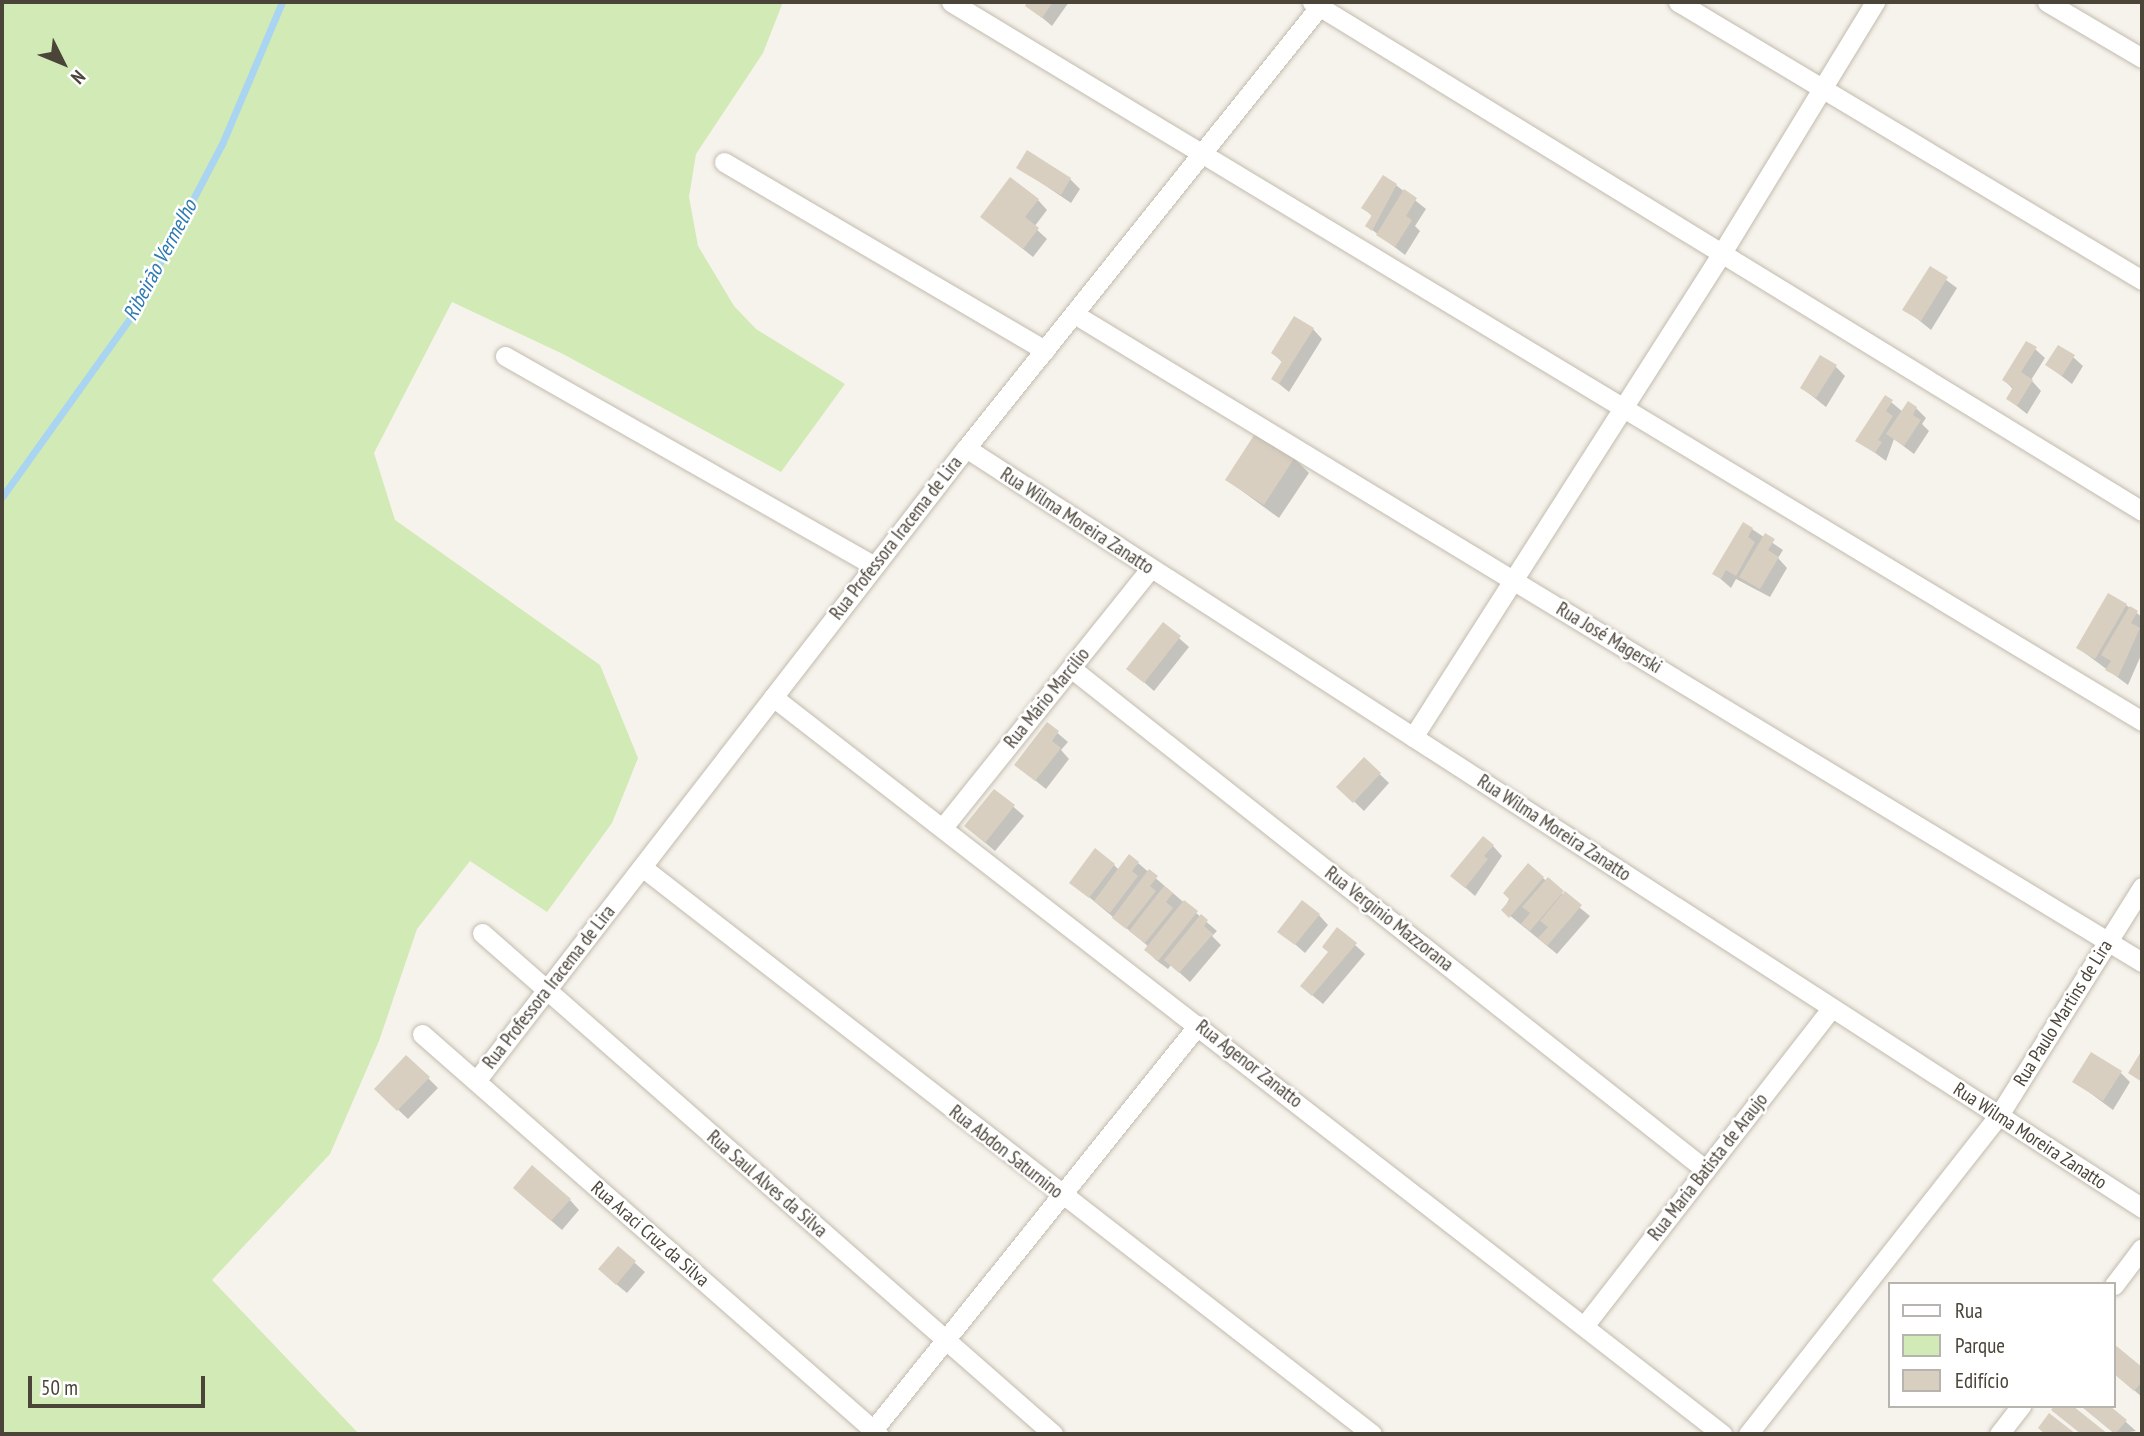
<!DOCTYPE html>
<html>
<head>
<meta charset="utf-8">
<style>
  body { margin:0 }
  #map { position:relative; width:2144px; height:1436px; overflow:hidden; background:#f6f3ec; font-family:"PT Sans Narrow",sans-serif }
  div>[style] { position:absolute }
  .green>* { inset:0; background:#d2eab5 }
  .shadow>* { inset:0; background:#0003 }
  .stream>* { height:7px; margin:-3.5px; padding:0 3.5px; transform-origin:3.5px; border-radius:3.5px; background:#a9d4f2 }
  .building>* { inset:0; background:#d8cfc1 }
  .roads { filter:drop-shadow(0 0 2px #c2bbae) drop-shadow(0 0 2px #c2bbae) }
  .minor>* { height:19px; margin:-9.5px; padding:0 9.5px; transform-origin:9.5px; border-radius:9.5px; background:#fff }
  span { translate:-50% -50%; white-space:nowrap; text-align:center; line-height:1.15; -webkit-text-stroke:5px #fff; paint-order:stroke }
  .street-label { font-size:19px; color:#4b4439 }
  .water-label { font-size:21px; color:#2e7ab2; font-style:italic }
  .frame { position:absolute; inset:0; border:4px solid #4b4439; pointer-events:none }
  .legend { position:absolute; left:1888px; top:1282px; width:228px; height:126px; box-sizing:border-box; background:#fff; border:2px solid #b7b4b0; margin:0; padding:9px 12px; list-style:none; font-size:21px; color:#4b4439 }
  .legend li { display:flex; align-items:center; gap:14px; height:35px }
  .legend b { width:35px; border:2px solid #b7b4b0 }
  .north { position:absolute; left:28px; top:28px; width:70px; height:70px; -webkit-text-stroke:5px #fff; paint-order:stroke; rotate:133deg; font-size:19px; font-weight:700; line-height:28px; text-align:center; color:#4b4439 }
  .north::after { content:''; display:block; margin:auto; width:24px; height:32px; background:#4b4439; clip-path:polygon(50% 0,100% 100%,50% 72%,0 100%) }
  .scale { position:absolute; left:28px; top:1376px; width:177px; height:32px; box-sizing:border-box; border:4px solid #4b4439; border-top:0; padding-left:9px; font-size:21px; line-height:24px; white-space:nowrap; color:#4b4439; -webkit-text-stroke:5px #fff; paint-order:stroke }
</style>
</head>
<body>
<div id="map">
  <div class="green">
    <i style="clip-path:polygon(2px 2px,783px 2px,763px 53px,696px 154px,689px 197px,698px 246px,734px 306px,756px 329px,845px 384px,781px 472px,563px 354px,452px 302px,374px 453px,395px 520px,600px 665px,638px 758px,612px 823px,547px 912px,470px 861px,417px 929px,379px 1041px,330px 1154px,212px 1280px,359px 1434px,2px 1434px)"></i>
  </div>
  <div class="shadow">
    <i style="clip-path:polygon(1030px 2px,1069px 2px,1052px 26px,1027px 5px)"></i>
    <i style="clip-path:polygon(1018px 167px,1070px 179px,1080px 189px,1071px 203px)"></i>
    <i style="clip-path:polygon(1396px 185px,1426px 209px,1415px 226px,1420px 231px,1405px 255px,1367px 226px,1373px 217px,1363px 207px)"></i>
    <i style="clip-path:polygon(1038px 200px,1047px 210px,1034px 227px,1047px 239px,1033px 257px,983px 217px)"></i>
    <i style="clip-path:polygon(1930px 268px,1957px 288px,1931px 330px,1905px 309px)"></i>
    <i style="clip-path:polygon(1313px 329px,1322px 339px,1289px 392px,1273px 379px,1283px 363px,1273px 353px)"></i>
    <i style="clip-path:polygon(2035px 349px,2045px 358px,2031px 380px,2041px 391px,2027px 414px,2008px 399px,2014px 390px,2004px 380px)"></i>
    <i style="clip-path:polygon(2073px 357px,2083px 366px,2072px 384px,2047px 365px)"></i>
    <i style="clip-path:polygon(1835px 366px,1845px 376px,1826px 407px,1802px 388px)"></i>
    <i style="clip-path:polygon(1885px 397px,1903px 412px,1916px 408px,1926px 418px,1922px 424px,1929px 431px,1914px 454px,1894px 439px,1886px 461px,1858px 440px)"></i>
    <i style="clip-path:polygon(1294px 458px,1309px 473px,1279px 518px,1227px 480px)"></i>
    <i style="clip-path:polygon(1752px 529px,1783px 550px,1778px 558px,1787px 568px,1770px 597px,1736px 579px,1731px 588px,1715px 574px)"></i>
    <i style="clip-path:polygon(2126px 605px,2142px 617px,2142px 653px,2128px 685px,2078px 648px)"></i>
    <i style="clip-path:polygon(1163px 624px,1189px 647px,1154px 691px,1128px 668px)"></i>
    <i style="clip-path:polygon(1047px 724px,1068px 742px,1061px 750px,1069px 759px,1046px 789px,1016px 765px)"></i>
    <i style="clip-path:polygon(1364px 759px,1389px 783px,1364px 811px,1339px 787px)"></i>
    <i style="clip-path:polygon(995px 791px,1024px 816px,995px 851px,976px 835px)"></i>
    <i style="clip-path:polygon(1493px 846px,1502px 856px,1475px 896px,1452px 876px)"></i>
    <i style="clip-path:polygon(1138px 863px,1217px 931px,1212px 936px,1221px 945px,1190px 982px,1171px 965px,1168px 969px,1156px 960px,1146px 950px,1149px 947px,1071px 882px,1114px 865px,1119px 870px)"></i>
    <i style="clip-path:polygon(1528px 866px,1590px 916px,1557px 954px,1503px 910px)"></i>
    <i style="clip-path:polygon(1319px 915px,1328px 925px,1305px 953px,1280px 931px)"></i>
    <i style="clip-path:polygon(1355px 945px,1365px 954px,1323px 1004px,1312px 995px,1330px 953px)"></i>
    <i style="clip-path:polygon(407px 1057px,438px 1088px,408px 1119px,376px 1089px)"></i>
    <i style="clip-path:polygon(2121px 1073px,2130px 1082px,2113px 1110px,2074px 1081px)"></i>
    <i style="clip-path:polygon(525px 1198px,570px 1200px,579px 1210px,562px 1230px)"></i>
    <i style="clip-path:polygon(618px 1248px,645px 1272px,627px 1293px,610px 1279px)"></i>
    <i style="clip-path:polygon(2114px 1346px,2142px 1370px,2142px 1397px,2114px 1373px)"></i>
    <i style="clip-path:polygon(2081px 1406px,2108px 1406px,2136px 1431px,2115px 1434px)"></i>
  </div>
  <div class="stream">
    <i style="left:2px;top:497px;width:225px;rotate:-54.4deg"></i>
    <i style="left:133px;top:314px;width:192px;rotate:-62.4deg"></i>
    <i style="left:222px;top:144px;width:154px;rotate:-67.1deg"></i>
  </div>
  <div class="building">
    <i style="clip-path:polygon(1027px 2px,1053px 2px,1042px 18px,1025px 6px)"></i>
    <i style="clip-path:polygon(1027px 150px,1071px 178px,1061px 195px,1016px 168px)"></i>
    <i style="clip-path:polygon(1383px 175px,1397px 184px,1372px 231px,1365px 226px,1372px 215px,1361px 208px)"></i>
    <i style="clip-path:polygon(1010px 177px,1039px 199px,1025px 217px,1039px 228px,1023px 249px,980px 217px)"></i>
    <i style="clip-path:polygon(1404px 189px,1417px 198px,1406px 216px,1412px 220px,1395px 247px,1376px 235px)"></i>
    <i style="clip-path:polygon(1930px 266px,1948px 277px,1921px 321px,1902px 310px)"></i>
    <i style="clip-path:polygon(1294px 316px,1314px 328px,1279px 384px,1271px 379px,1282px 361px,1271px 353px)"></i>
    <i style="clip-path:polygon(2026px 341px,2037px 347px,2021px 372px,2033px 380px,2017px 406px,2006px 399px,2013px 387px,2002px 380px)"></i>
    <i style="clip-path:polygon(2058px 345px,2075px 355px,2062px 376px,2045px 365px)"></i>
    <i style="clip-path:polygon(1820px 355px,1837px 365px,1816px 398px,1800px 388px)"></i>
    <i style="clip-path:polygon(1885px 395px,1893px 400px,1886px 411px,1893px 416px,1878px 440px,1882px 442px,1875px 453px,1855px 441px)"></i>
    <i style="clip-path:polygon(1908px 401px,1917px 407px,1913px 415px,1921px 420px,1904px 446px,1886px 434px)"></i>
    <i style="clip-path:polygon(1256px 432px,1295px 457px,1264px 505px,1225px 480px)"></i>
    <i style="clip-path:polygon(1743px 522px,1753px 528px,1748px 537px,1755px 542px,1736px 576px,1726px 570px,1721px 579px,1712px 574px)"></i>
    <i style="clip-path:polygon(1765px 533px,1775px 539px,1768px 550px,1779px 557px,1760px 589px,1739px 577px)"></i>
    <i style="clip-path:polygon(2108px 593px,2127px 604px,2095px 659px,2076px 648px)"></i>
    <i style="clip-path:polygon(2130px 606px,2138px 611px,2131px 623px,2140px 628px,2118px 677px,2105px 670px,2111px 661px,2101px 655px)"></i>
    <i style="clip-path:polygon(1163px 622px,1181px 636px,1144px 683px,1126px 669px)"></i>
    <i style="clip-path:polygon(1047px 722px,1059px 731px,1052px 741px,1061px 748px,1035px 781px,1014px 765px)"></i>
    <i style="clip-path:polygon(1364px 757px,1381px 773px,1353px 803px,1336px 787px)"></i>
    <i style="clip-path:polygon(994px 789px,1015px 805px,985px 843px,964px 826px)"></i>
    <i style="clip-path:polygon(1483px 836px,1494px 845px,1484px 856px,1488px 859px,1465px 888px,1450px 876px)"></i>
    <i style="clip-path:polygon(1095px 848px,1115px 864px,1089px 898px,1069px 883px)"></i>
    <i style="clip-path:polygon(1129px 854px,1139px 862px,1132px 871px,1138px 876px,1110px 913px,1094px 901px)"></i>
    <i style="clip-path:polygon(1528px 863px,1544px 877px,1509px 918px,1501px 910px,1510px 900px,1503px 893px)"></i>
    <i style="clip-path:polygon(1149px 869px,1158px 876px,1150px 886px,1156px 891px,1126px 929px,1112px 918px)"></i>
    <i style="clip-path:polygon(1548px 877px,1564px 891px,1530px 931px,1521px 924px,1530px 913px,1522px 907px)"></i>
    <i style="clip-path:polygon(1164px 886px,1173px 893px,1166px 902px,1173px 908px,1145px 943px,1129px 931px)"></i>
    <i style="clip-path:polygon(1565px 891px,1582px 905px,1547px 946px,1538px 938px,1548px 927px,1540px 921px)"></i>
    <i style="clip-path:polygon(1184px 900px,1198px 911px,1158px 961px,1144px 950px)"></i>
    <i style="clip-path:polygon(1302px 900px,1320px 914px,1295px 945px,1277px 932px)"></i>
    <i style="clip-path:polygon(1201px 914px,1208px 920px,1204px 926px,1213px 934px,1179px 973px,1164px 960px)"></i>
    <i style="clip-path:polygon(1337px 927px,1357px 943px,1312px 996px,1300px 986px,1328px 952px,1322px 947px)"></i>
    <i style="clip-path:polygon(2142px 1050px,2142px 1082px,2128px 1073px)"></i>
    <i style="clip-path:polygon(2091px 1052px,2122px 1071px,2103px 1101px,2072px 1082px)"></i>
    <i style="clip-path:polygon(406px 1055px,430px 1077px,397px 1111px,374px 1089px)"></i>
    <i style="clip-path:polygon(532px 1165px,571px 1199px,551px 1221px,513px 1188px)"></i>
    <i style="clip-path:polygon(618px 1246px,636px 1261px,616px 1285px,598px 1269px)"></i>
    <i style="clip-path:polygon(2114px 1344px,2142px 1367px,2142px 1382px,2134px 1391px,2114px 1374px)"></i>
    <i style="clip-path:polygon(2054px 1406px,2073px 1406px,2108px 1434px,2081px 1434px,2051px 1410px)"></i>
    <i style="clip-path:polygon(2081px 1406px,2110px 1406px,2127px 1420px,2115px 1434px)"></i>
    <i style="clip-path:polygon(2049px 1413px,2076px 1434px,2045px 1434px,2038px 1428px)"></i>
  </div>
  <div class="roads">
    <div class="minor">
      <i style="left:951px;top:2px;width:1391px;rotate:31.12deg"></i>
      <i style="left:1312px;top:2px;width:974px;rotate:31.52deg"></i>
      <i style="left:1678px;top:2px;width:541px;rotate:30.93deg"></i>
      <i style="left:2047px;top:2px;width:110px;rotate:30.5deg"></i>
      <i style="left:724px;top:162px;width:372px;rotate:30.4deg"></i>
      <i style="left:1076px;top:315px;width:1247px;rotate:31.26deg"></i>
      <i style="left:505px;top:356px;width:425px;rotate:29.6deg"></i>
      <i style="left:966px;top:448px;width:1400px;rotate:32.87deg"></i>
      <i style="left:1071px;top:668px;width:809px;rotate:38.33deg"></i>
      <i style="left:773px;top:697px;width:1202px;rotate:37.83deg"></i>
      <i style="left:1413px;top:737px;width:571px;rotate:-57.45deg"></i>
      <i style="left:1720px;top:256px;width:298px;rotate:-58.6deg"></i>
      <i style="left:944px;top:826px;width:329px;rotate:-51.3deg"></i>
      <i style="left:642px;top:867px;width:924px;rotate:37.84deg"></i>
      <i style="left:482px;top:933px;width:760px;rotate:41.26deg"></i>
      <i style="left:422px;top:1034px;width:607px;rotate:41.26deg"></i>
      <i style="left:476px;top:1081px;width:800px;rotate:-52.26deg"></i>
      <i style="left:966px;top:448px;width:571px;rotate:-51.32deg"></i>
      <i style="left:2114px;top:1285px;width:46px;rotate:-52.9deg"></i>
      <i style="left:1584px;top:1326px;width:403px;rotate:-52.1deg"></i>
      <i style="left:873px;top:1430px;width:519px;rotate:-51.25deg"></i>
      <i style="left:1748px;top:1434px;width:406px;rotate:-51.8deg"></i>
      <i style="left:1999px;top:1115px;width:269px;rotate:-57.9deg"></i>
      <i style="left:1999px;top:1434px;width:36px;rotate:-52deg"></i>
    </div>
  </div>
  <div class="street-label">
    <span style="left:1077px;top:521px;rotate:33deg">Rua Wilma Moreira Zanatto</span>
    <span style="left:896px;top:538px;rotate:-52deg">Rua Professora Iracema de Lira</span>
    <span style="left:1609px;top:638px;rotate:31deg">Rua José Magerski</span>
    <span style="left:1047px;top:698px;rotate:-51deg">Rua Mário Marcilio</span>
    <span style="left:1554px;top:828px;rotate:33deg">Rua Wilma Moreira Zanatto</span>
    <span style="left:1389px;top:919px;rotate:38deg">Rua Verginio Mazzorana</span>
    <span style="left:549px;top:987px;rotate:-52deg">Rua Professora Iracema de Lira</span>
    <span style="left:2063px;top:1013px;rotate:-58deg">Rua Paulo Martins de Lira</span>
    <span style="left:1249px;top:1064px;rotate:38deg">Rua Agenor Zanatto</span>
    <span style="left:2030px;top:1136px;rotate:33deg">Rua Wilma Moreira Zanatto</span>
    <span style="left:1006px;top:1152px;rotate:38deg">Rua Abdon Saturnino</span>
    <span style="left:1708px;top:1167px;rotate:-52deg">Rua Maria Batista de Araujo</span>
    <span style="left:767px;top:1184px;rotate:41deg">Rua Saul Alves da Silva</span>
    <span style="left:650px;top:1234px;rotate:41deg">Rua Araci Cruz da Silva</span>
  </div>
  <div class="water-label">
    <span style="left:160px;top:260px;rotate:-62deg">Ribeirão Vermelho</span>
  </div>
  <div class="frame"></div>
  <ul class="legend">
  <li><b style="height:9px;background:#fff"></b>Rua</li>
  <li><b style="height:19px;background:#d2eab5"></b>Parque</li>
  <li><b style="height:19px;background:#d8cfc1"></b>Edifício</li>
  </ul>
  <div class="north">N</div>
  <div class="scale">50 m</div>
</div>
</body>
</html>
